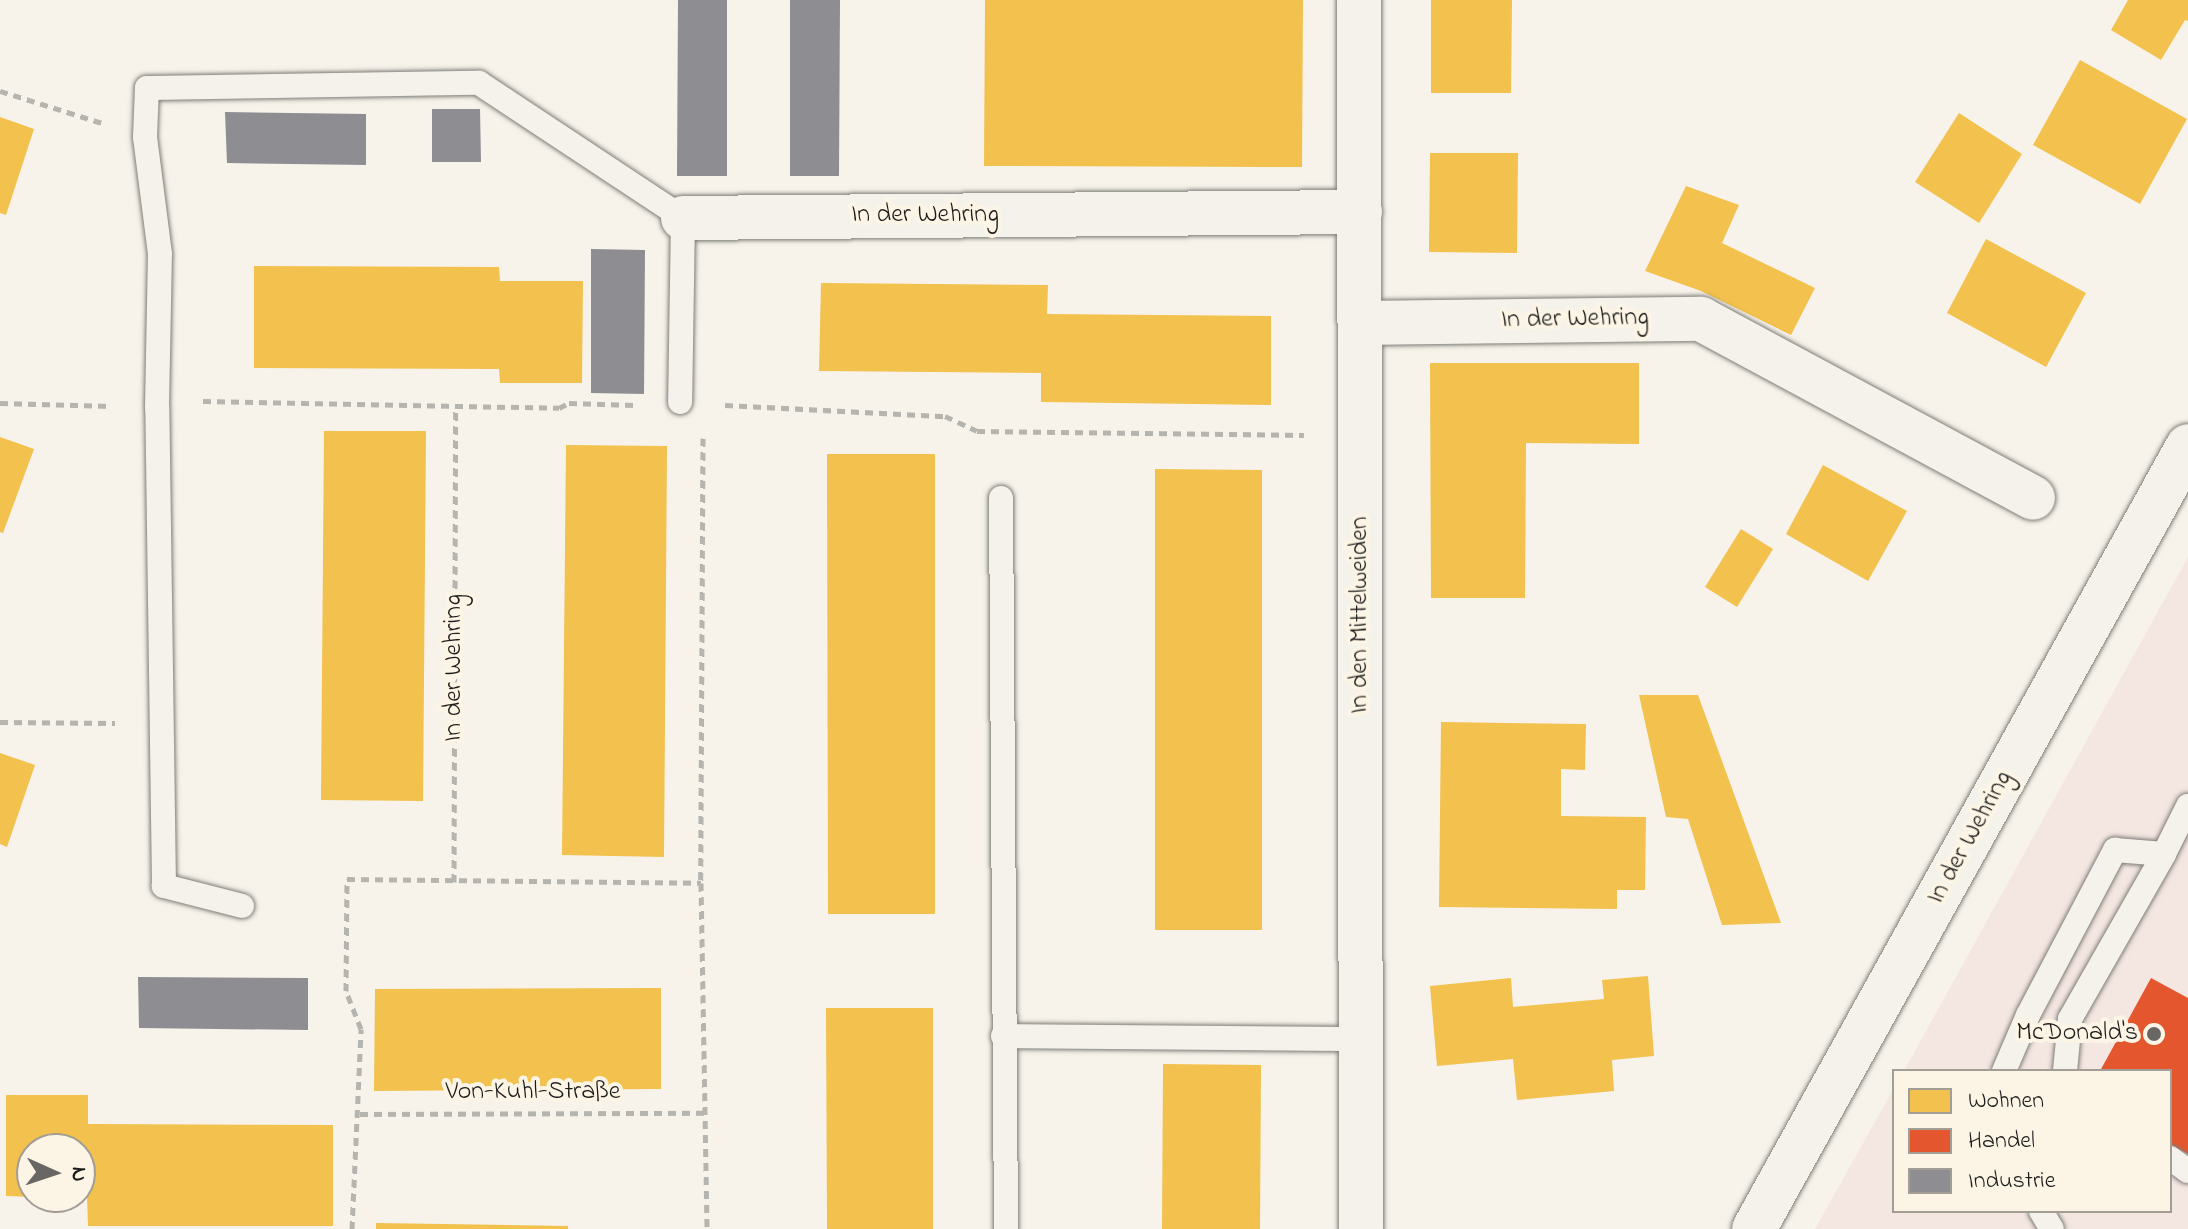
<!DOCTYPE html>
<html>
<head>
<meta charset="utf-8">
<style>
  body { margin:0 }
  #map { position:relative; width:2188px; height:1229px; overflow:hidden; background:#f7f3ea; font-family:"Indie Flower",sans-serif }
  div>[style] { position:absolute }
  .built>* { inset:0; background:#f4e6e0 }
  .homes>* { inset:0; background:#f2c14e }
  .shops>* { inset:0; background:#e4572e }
  .industry>* { inset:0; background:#8d8d92 }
  .path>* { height:5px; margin-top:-2.5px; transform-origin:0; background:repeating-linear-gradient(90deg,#b6b4af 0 8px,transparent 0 14px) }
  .roads { filter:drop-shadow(0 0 2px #7f7d79) drop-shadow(0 0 2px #7f7d79) }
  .service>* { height:24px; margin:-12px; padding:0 12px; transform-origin:12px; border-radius:12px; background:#f5f2ec }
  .minor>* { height:44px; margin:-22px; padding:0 22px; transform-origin:22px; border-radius:22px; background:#f5f2ec }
  .tertiary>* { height:44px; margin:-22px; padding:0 22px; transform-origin:22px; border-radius:22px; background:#f5f2ec }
  .dots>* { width:22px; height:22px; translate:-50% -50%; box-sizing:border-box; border:4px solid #fcf5e5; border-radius:50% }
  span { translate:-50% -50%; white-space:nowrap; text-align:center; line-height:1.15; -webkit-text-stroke:8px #fcf5e5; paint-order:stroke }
  .street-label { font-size:26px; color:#1c1c1c }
  .poi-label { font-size:26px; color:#1c1c1c }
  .right { translate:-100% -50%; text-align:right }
  .legend { position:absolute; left:1892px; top:1069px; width:280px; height:144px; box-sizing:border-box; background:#fcf5e5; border:2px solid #a29e95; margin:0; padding:10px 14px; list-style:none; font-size:24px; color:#1c1c1c }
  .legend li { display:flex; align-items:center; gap:16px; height:40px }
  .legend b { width:40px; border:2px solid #a29e95 }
  .north { position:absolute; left:16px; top:1133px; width:80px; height:80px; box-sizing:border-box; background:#fcf5e5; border:2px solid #a29e95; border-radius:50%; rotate:93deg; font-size:22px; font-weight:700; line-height:32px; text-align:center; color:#1c1c1c }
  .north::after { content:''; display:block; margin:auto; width:28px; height:36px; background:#696764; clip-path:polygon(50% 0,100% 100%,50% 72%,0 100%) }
</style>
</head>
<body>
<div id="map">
  <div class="built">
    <i style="clip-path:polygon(2188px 557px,2188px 1229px,1815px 1229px,1894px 1088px,1894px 1211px,2170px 1211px,2170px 1071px,1904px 1071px)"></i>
  </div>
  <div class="homes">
    <i style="clip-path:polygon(985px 0,1303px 0,1302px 167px,984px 166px)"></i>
    <i style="clip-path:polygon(1431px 0,1512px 0,1511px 93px,1431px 93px)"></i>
    <i style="clip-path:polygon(2128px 0,2188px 0,2188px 21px,2185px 20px,2161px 60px,2111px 30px)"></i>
    <i style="clip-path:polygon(2080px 60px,2187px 119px,2140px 204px,2033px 145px)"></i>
    <i style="clip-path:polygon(1959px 113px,2022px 154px,1979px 223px,1915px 182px)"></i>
    <i style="clip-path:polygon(0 117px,34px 129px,6px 215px,0 213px)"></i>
    <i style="clip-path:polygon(1430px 153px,1518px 153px,1517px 253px,1429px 252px)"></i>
    <i style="clip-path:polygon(1686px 186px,1739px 205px,1722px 243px,1815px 288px,1791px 335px,1701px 291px,1645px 271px)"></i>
    <i style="clip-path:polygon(1986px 239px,2086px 293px,2046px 367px,1947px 313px)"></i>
    <i style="clip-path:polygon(254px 266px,499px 267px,500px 281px,583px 281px,582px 383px,500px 383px,499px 369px,254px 368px)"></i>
    <i style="clip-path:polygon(821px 283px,1048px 285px,1047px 314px,1271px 316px,1271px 405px,1041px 402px,1041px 373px,819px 371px)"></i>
    <i style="clip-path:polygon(1430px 363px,1639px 363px,1639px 444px,1526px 443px,1525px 598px,1431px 598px)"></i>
    <i style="clip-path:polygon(324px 431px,426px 431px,423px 801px,321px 800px)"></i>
    <i style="clip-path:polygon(0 437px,34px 449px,3px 533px,0 532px)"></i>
    <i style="clip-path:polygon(566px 445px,667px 446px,664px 857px,562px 855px)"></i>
    <i style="clip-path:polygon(827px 454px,935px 454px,935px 914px,828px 914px)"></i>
    <i style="clip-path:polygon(1823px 465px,1907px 511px,1868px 581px,1786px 534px)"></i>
    <i style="clip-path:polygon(1155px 469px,1262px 470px,1262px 930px,1155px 930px)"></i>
    <i style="clip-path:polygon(1741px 529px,1773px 549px,1737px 607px,1705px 587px)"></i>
    <i style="clip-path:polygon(1639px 695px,1698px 695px,1781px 923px,1722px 925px,1688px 819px,1666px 817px)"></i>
    <i style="clip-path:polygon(1441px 722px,1586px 724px,1585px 770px,1561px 769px,1561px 816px,1646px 817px,1645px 890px,1617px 890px,1617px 909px,1439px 907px)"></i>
    <i style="clip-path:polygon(0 753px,35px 765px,7px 847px,0 844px)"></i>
    <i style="clip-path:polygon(1648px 976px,1654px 1056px,1612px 1060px,1614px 1091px,1517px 1100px,1513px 1059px,1437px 1066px,1430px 986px,1511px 978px,1513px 1007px,1604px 999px,1602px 980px)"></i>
    <i style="clip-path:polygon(661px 988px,661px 1089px,374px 1091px,375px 989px)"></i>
    <i style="clip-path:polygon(826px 1008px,933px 1008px,933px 1229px,827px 1229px)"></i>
    <i style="clip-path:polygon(1163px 1064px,1261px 1065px,1260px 1229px,1162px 1229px)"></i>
    <i style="clip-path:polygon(6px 1095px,88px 1095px,88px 1124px,333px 1125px,333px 1226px,88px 1226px,87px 1197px,80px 1197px,80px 1149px,32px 1149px,32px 1197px,6px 1196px)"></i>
    <i style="clip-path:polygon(376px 1223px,568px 1226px,568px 1229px,376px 1229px)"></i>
  </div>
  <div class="shops">
    <i style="clip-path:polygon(2151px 978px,2188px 998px,2188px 1154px,2170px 1144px,2170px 1071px,2100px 1071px)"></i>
  </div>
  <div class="industry">
    <i style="clip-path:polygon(678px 0,727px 0,727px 176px,677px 176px)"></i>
    <i style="clip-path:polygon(790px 0,840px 0,839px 176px,790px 176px)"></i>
    <i style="clip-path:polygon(432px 109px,480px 109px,481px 162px,432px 162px)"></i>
    <i style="clip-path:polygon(225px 112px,366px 114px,366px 165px,227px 163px)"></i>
    <i style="clip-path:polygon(591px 249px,645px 250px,644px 394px,591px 393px)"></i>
    <i style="clip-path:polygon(138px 977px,308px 978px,308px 1030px,139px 1028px)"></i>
  </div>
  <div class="path">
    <i style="left:0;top:91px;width:107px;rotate:17.4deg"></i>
    <i style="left:203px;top:401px;width:356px;rotate:1.1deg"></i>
    <i style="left:559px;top:408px;width:11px;rotate:-27deg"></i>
    <i style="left:569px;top:403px;width:66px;rotate:1.7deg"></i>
    <i style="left:0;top:403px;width:112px;rotate:1.5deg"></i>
    <i style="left:725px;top:405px;width:220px;rotate:2.9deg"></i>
    <i style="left:945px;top:416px;width:35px;rotate:25deg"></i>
    <i style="left:977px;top:431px;width:327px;rotate:0.7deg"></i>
    <i style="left:703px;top:438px;width:445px;rotate:90.3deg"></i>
    <i style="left:701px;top:883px;width:346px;rotate:89deg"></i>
    <i style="left:0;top:722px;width:115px;rotate:0.5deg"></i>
    <i style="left:454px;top:882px;width:476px;rotate:-89.8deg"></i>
    <i style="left:360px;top:1114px;width:347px;rotate:-0.2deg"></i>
    <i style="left:352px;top:1229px;width:200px;rotate:-87.4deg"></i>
    <i style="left:361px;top:1029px;width:41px;rotate:-111.5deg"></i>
    <i style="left:346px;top:991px;width:112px;rotate:-89.5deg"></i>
    <i style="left:347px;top:879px;width:354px;rotate:0.6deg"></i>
  </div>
  <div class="roads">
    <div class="service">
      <i style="left:1001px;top:498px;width:731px;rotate:89.61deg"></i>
      <i style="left:242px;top:906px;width:81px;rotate:-165.6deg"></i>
      <i style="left:164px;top:886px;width:478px;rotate:-90.8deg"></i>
      <i style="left:157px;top:408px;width:154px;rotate:-88.9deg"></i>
      <i style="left:160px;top:254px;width:118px;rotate:-97.3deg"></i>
      <i style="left:145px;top:137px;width:49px;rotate:-87.7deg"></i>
      <i style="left:147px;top:88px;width:332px;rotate:-0.9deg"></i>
      <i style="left:479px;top:83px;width:245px;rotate:33.5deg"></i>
      <i style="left:683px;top:218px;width:184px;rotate:90.9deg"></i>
      <i style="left:1003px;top:1036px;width:359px;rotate:0.5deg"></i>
      <i style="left:2004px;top:1071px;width:61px;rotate:-66.8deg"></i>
      <i style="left:2028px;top:1015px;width:187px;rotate:-62.2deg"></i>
      <i style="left:2115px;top:850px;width:49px;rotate:4.7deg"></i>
      <i style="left:2164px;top:854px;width:54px;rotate:-63.4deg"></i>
      <i style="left:2065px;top:1071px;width:52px;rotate:-84.5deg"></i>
      <i style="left:2070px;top:1019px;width:190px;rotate:-60.3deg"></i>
      <i style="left:2170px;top:1158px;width:22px;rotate:36deg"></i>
      <i style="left:2041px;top:1211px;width:21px;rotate:59deg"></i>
    </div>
    <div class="minor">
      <i style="left:1359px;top:0;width:1229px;rotate:89.91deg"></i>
      <i style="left:683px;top:218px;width:677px;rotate:-0.51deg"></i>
      <i style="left:1360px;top:323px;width:341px;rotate:-0.7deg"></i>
      <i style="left:1701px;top:319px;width:377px;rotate:28.3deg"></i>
    </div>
    <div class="tertiary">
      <i style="left:1754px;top:1229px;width:895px;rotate:-61deg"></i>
    </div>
  </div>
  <div class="dots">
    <i style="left:2154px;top:1034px;background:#696764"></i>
  </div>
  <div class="street-label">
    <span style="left:925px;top:216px">In der Wehring</span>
    <span style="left:1575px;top:320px;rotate:-1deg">In der Wehring</span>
    <span style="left:1361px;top:615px;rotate:-90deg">In den Mittelweiden</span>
    <span style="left:455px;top:668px;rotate:-90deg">In der Wehring</span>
    <span style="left:1971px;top:838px;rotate:-61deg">In der Wehring</span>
    <span style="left:533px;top:1093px">Von-Kuhl-Straße</span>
  </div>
  <div class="poi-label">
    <span class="right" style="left:2138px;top:1034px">McDonald's</span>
  </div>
  <ul class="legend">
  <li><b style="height:22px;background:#f2c14e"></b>Wohnen</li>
  <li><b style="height:22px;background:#e4572e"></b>Handel</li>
  <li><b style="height:22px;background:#8d8d92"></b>Industrie</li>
  </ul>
  <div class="north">N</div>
</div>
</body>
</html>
